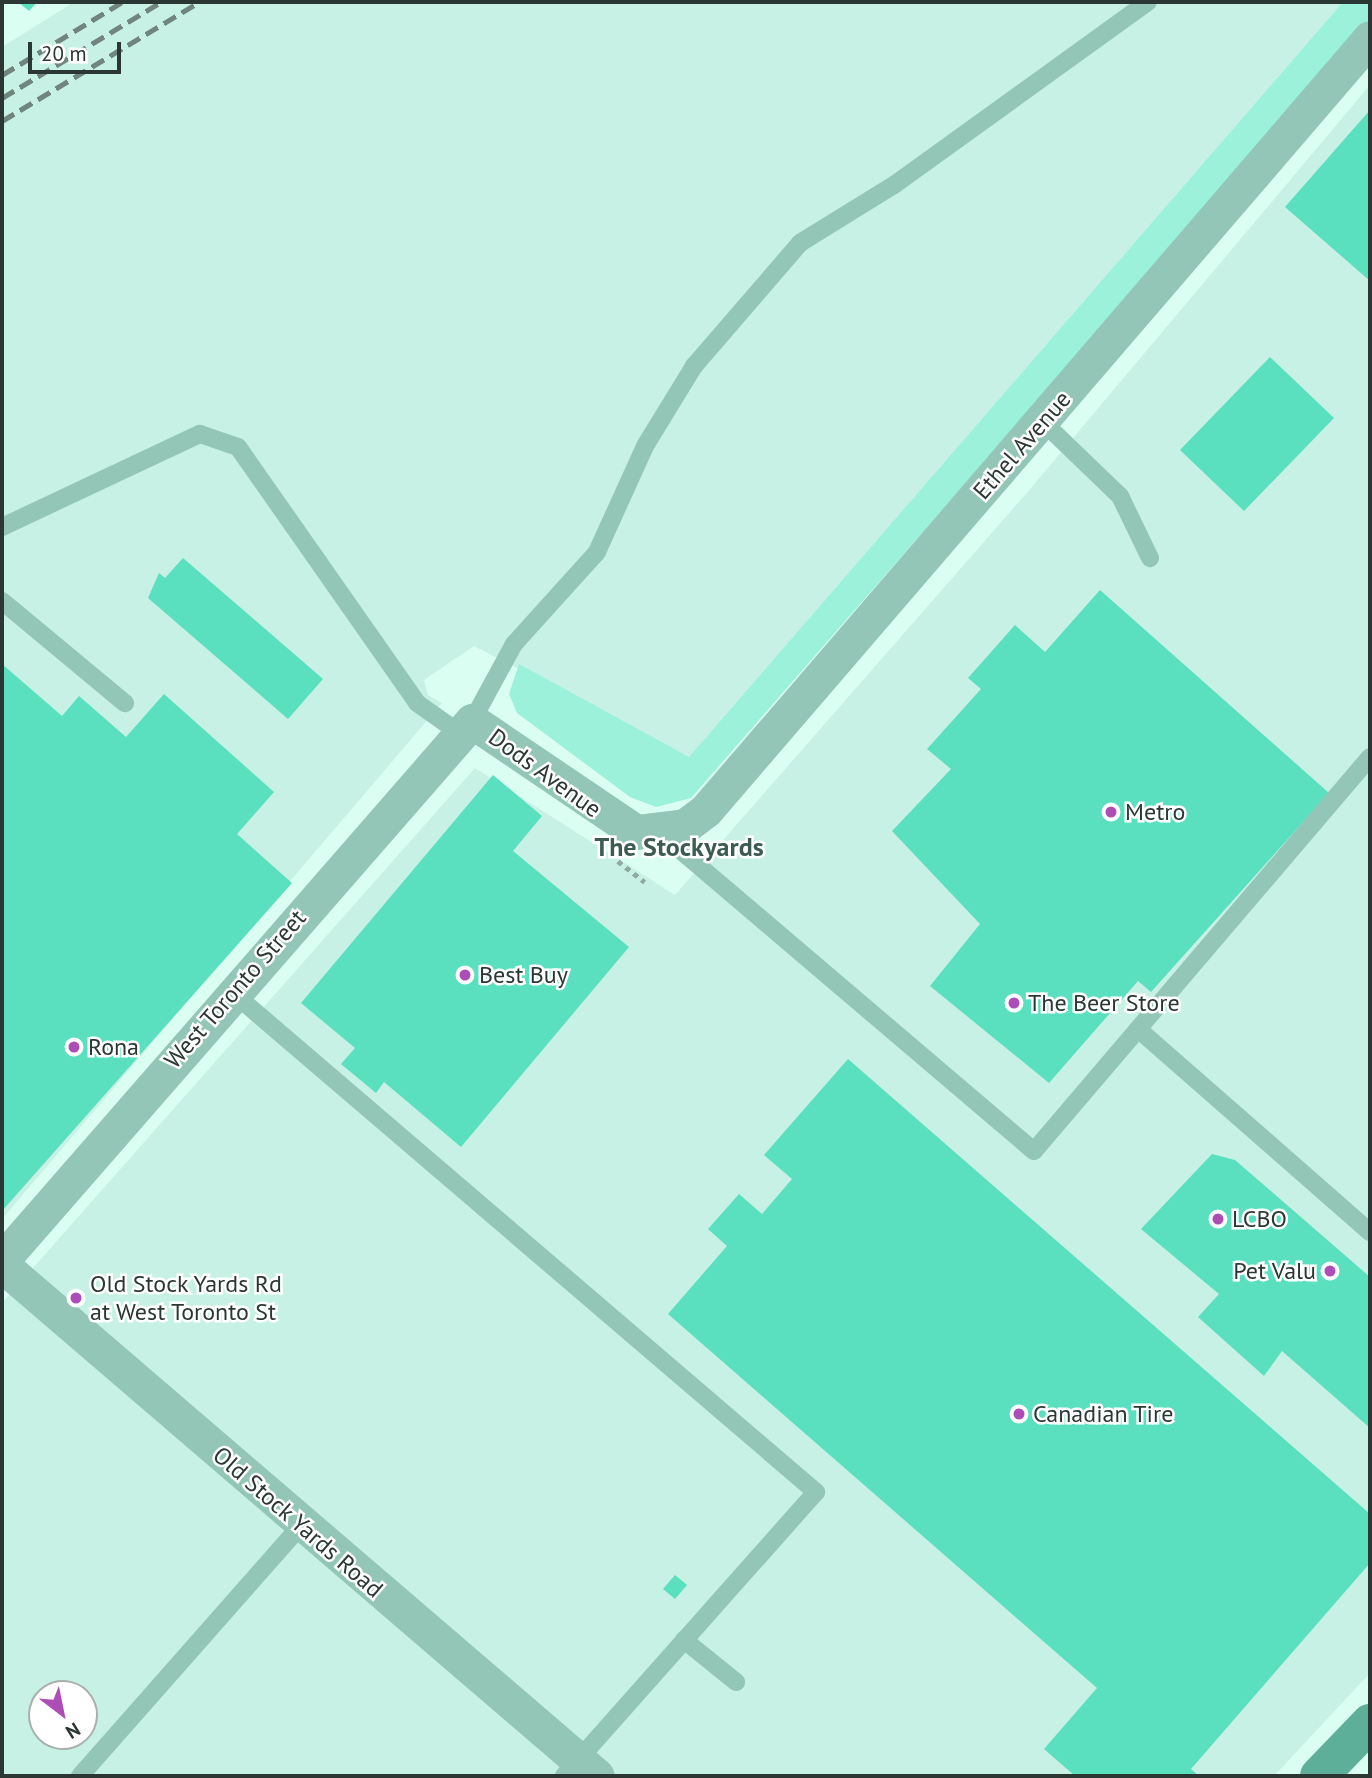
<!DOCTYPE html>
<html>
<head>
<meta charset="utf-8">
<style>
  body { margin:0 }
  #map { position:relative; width:1372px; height:1778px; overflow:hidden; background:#dbfef2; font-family:"PT Sans",sans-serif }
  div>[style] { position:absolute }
  .built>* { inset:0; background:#c6f1e4 }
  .green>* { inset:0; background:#9bf1d9 }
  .building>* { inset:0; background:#5ae0bf }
  .path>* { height:4.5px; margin-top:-2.25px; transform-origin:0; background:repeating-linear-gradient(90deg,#90aaa1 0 5px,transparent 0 10px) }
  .lane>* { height:18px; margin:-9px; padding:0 9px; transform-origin:9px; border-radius:9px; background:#94c6b7 }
  .street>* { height:35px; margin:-17.5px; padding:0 17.5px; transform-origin:17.5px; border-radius:17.5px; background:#94c6b7 }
  .secondary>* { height:38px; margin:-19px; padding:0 19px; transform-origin:19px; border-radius:19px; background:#5eaf99 }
  .rail>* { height:5px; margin-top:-2.5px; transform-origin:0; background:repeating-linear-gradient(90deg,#6f857d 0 14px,transparent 0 21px) }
  .dots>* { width:19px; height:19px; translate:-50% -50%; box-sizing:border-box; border:4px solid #fff; border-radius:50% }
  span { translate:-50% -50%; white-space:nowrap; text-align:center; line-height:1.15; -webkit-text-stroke:5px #fff; paint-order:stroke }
  .street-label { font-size:24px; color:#2a3733 }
  .poi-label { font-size:24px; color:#2a3733 }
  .left { translate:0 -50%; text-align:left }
  .right { translate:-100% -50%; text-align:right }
  .neighbourhood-label { font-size:26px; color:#3d5b52; font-weight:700 }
  .frame { position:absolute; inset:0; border:4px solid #2a3733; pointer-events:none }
  .north { position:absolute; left:28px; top:1680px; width:70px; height:70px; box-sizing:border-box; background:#fff; border:2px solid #aaafad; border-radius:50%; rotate:148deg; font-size:19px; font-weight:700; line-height:28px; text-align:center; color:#2a3733 }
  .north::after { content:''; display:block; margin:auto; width:24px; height:32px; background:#ad4eb7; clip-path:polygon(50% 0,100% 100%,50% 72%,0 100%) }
  .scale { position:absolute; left:28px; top:42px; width:93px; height:32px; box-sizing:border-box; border:4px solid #2a3733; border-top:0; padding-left:9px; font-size:21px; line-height:24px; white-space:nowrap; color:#2a3733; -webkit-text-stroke:5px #fff; paint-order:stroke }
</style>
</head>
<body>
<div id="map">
  <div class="built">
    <i style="clip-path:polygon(74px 2px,1343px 2px,689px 757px,474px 646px,424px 680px,428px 695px,442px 703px,2px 1219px,2px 47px)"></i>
    <i style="clip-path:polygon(evenodd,1370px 85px,1370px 1673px,1274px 1776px,2px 1776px,2px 1303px,475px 768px,675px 895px,1031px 488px,1370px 85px,42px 1694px,84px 1694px,84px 1736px,42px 1736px,42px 1694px)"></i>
  </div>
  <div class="green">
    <i style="clip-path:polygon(1343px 2px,1370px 2px,1370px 19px,691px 798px,656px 807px,630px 797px,517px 713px,509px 694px,519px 664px,689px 757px)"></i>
  </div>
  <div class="building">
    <i style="clip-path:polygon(18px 2px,37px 2px,29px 11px)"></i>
    <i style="clip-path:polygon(1370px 110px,1370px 281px,1285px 207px)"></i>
    <i style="clip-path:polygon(1270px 357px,1334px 418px,1244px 511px,1180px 450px)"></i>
    <i style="clip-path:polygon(183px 558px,323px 679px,288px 719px,148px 598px,159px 573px,165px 578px)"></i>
    <i style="clip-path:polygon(1100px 590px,1329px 793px,1151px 992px,1138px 981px,1049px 1083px,930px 986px,980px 924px,892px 831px,951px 769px,927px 749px,981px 689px,968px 678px,1015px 625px,1045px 652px)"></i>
    <i style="clip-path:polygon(2px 664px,62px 716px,79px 696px,126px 737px,164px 694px,274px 792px,237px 834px,292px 883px,2px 1211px)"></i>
    <i style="clip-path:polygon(493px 775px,542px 816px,513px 851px,629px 947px,461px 1147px,384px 1082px,376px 1093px,341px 1064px,355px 1048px,301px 1003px)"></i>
    <i style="clip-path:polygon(848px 1059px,1370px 1514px,1370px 1563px,1191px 1769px,1199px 1776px,1075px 1776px,1044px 1749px,1097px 1688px,668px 1314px,727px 1246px,708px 1229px,739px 1194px,762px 1214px,792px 1179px,764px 1155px)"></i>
    <i style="clip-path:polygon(1212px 1154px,1235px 1160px,1370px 1277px,1370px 1428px,1282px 1351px,1264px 1376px,1198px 1317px,1219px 1294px,1141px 1229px)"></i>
    <i style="clip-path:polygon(675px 1575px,687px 1585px,675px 1599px,663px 1589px)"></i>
  </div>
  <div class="path">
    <i style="left:618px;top:861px;width:34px;rotate:38deg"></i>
  </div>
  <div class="lane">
    <i style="left:1043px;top:422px;width:107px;rotate:43.9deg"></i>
    <i style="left:1120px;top:496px;width:69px;rotate:64.2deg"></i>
    <i style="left:2px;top:527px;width:219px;rotate:-25.2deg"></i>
    <i style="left:200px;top:434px;width:40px;rotate:18.9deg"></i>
    <i style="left:238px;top:447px;width:312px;rotate:55deg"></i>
    <i style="left:417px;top:703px;width:54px;rotate:35.2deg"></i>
    <i style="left:2px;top:601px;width:160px;rotate:39.7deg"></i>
    <i style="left:472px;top:721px;width:88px;rotate:-61.4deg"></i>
    <i style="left:514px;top:644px;width:124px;rotate:-47.9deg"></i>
    <i style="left:597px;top:552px;width:116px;rotate:-65.6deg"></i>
    <i style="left:645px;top:446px;width:94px;rotate:-58.5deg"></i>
    <i style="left:694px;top:366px;width:162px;rotate:-49.2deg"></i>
    <i style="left:800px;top:243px;width:110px;rotate:-31.7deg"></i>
    <i style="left:894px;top:185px;width:313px;rotate:-35.8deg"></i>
    <i style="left:659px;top:832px;width:492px;rotate:40.4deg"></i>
    <i style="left:1034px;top:1151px;width:518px;rotate:-49.54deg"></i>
    <i style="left:232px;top:992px;width:769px;rotate:40.57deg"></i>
    <i style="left:816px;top:1492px;width:380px;rotate:131.6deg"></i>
    <i style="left:1138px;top:1029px;width:308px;rotate:41.2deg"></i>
    <i style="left:684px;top:1640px;width:67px;rotate:38.9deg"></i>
    <i style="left:80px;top:1776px;width:334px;rotate:-48.6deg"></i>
  </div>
  <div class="street">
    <i style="left:2px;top:1260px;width:715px;rotate:-48.91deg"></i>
    <i style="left:472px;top:721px;width:198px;rotate:34.1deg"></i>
    <i style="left:636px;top:832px;width:49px;rotate:-7deg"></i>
    <i style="left:685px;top:826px;width:26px;rotate:-37deg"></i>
    <i style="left:706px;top:810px;width:1018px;rotate:-49.3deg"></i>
    <i style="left:2px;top:1265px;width:784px;rotate:40.66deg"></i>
  </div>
  <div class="secondary">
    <i style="left:1319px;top:1776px;width:74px;rotate:-46.1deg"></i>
  </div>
  <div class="rail">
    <i style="left:2px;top:75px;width:140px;rotate:-31.3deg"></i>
    <i style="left:2px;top:98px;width:186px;rotate:-31.1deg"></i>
    <i style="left:2px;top:121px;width:230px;rotate:-31.1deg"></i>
  </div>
  <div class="dots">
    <i style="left:1111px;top:812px;background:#ad4eb7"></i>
    <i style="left:465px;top:975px;background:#ad4eb7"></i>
    <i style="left:1014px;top:1003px;background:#ad4eb7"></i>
    <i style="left:74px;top:1047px;background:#ad4eb7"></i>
    <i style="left:1218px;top:1219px;background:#ad4eb7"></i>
    <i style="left:1330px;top:1271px;background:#ad4eb7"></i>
    <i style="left:76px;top:1298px;background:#ad4eb7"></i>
    <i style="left:1019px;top:1414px;background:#ad4eb7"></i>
  </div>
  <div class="street-label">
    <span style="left:1022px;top:445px;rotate:-49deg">Ethel Avenue</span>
    <span style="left:545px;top:773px;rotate:36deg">Dods Avenue</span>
    <span style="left:235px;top:989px;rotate:-49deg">West Toronto Street</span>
    <span style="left:298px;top:1522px;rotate:41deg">Old Stock Yards Road</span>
  </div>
  <div class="poi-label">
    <span class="left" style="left:1125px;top:812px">Metro</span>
    <span class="left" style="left:479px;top:975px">Best Buy</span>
    <span class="left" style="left:1028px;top:1003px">The Beer Store</span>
    <span class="left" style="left:88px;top:1047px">Rona</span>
    <span class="left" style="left:1232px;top:1219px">LCBO</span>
    <span class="right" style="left:1316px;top:1271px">Pet Valu</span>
    <span class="left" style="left:90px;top:1298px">Old Stock Yards Rd<br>at West Toronto St</span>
    <span class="left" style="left:1033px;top:1414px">Canadian Tire</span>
  </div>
  <div class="neighbourhood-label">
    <span style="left:679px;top:847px">The Stockyards</span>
  </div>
  <div class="frame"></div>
  <div class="north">N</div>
  <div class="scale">20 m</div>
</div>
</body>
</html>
